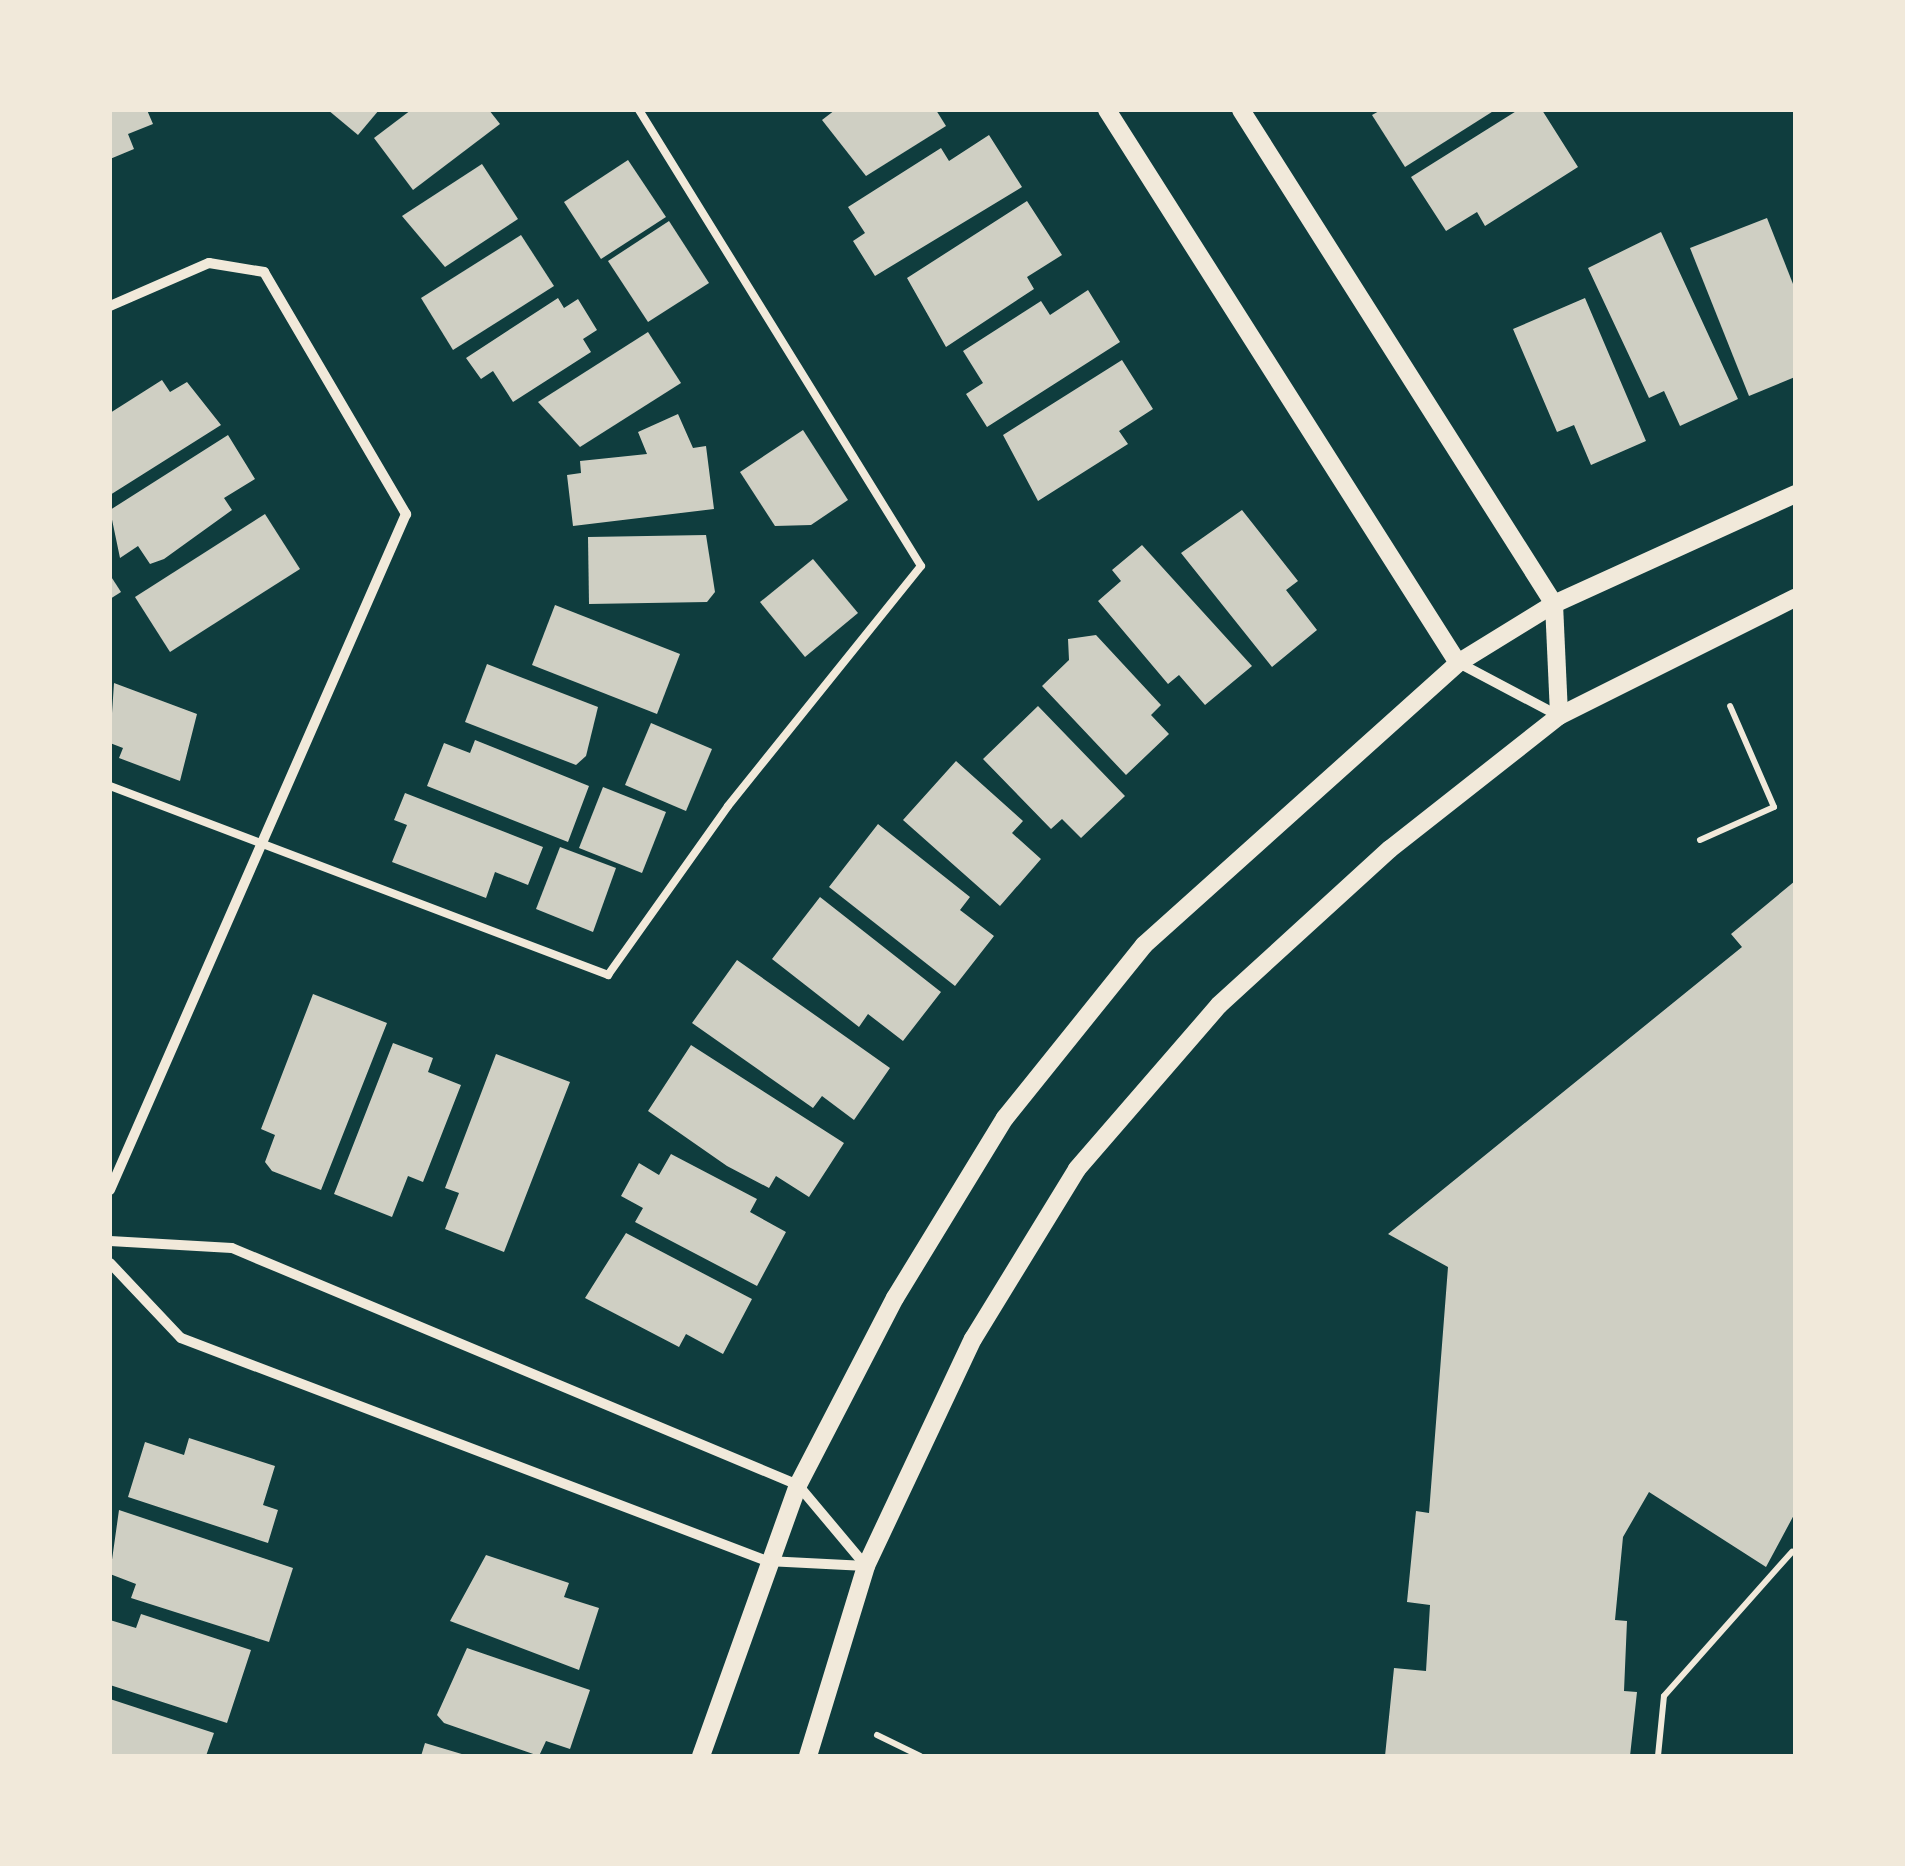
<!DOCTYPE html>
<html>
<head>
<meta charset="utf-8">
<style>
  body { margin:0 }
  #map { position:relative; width:1905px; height:1866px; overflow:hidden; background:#0f3d3e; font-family:Rubik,sans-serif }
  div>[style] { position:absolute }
  .building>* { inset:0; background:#cfcfc3 }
  .path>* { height:6px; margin:-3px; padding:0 3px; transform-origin:3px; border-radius:3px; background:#f1e9da }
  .service>* { height:8px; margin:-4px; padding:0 4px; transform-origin:4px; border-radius:4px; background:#f1e9da }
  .minor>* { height:10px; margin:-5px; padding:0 5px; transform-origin:5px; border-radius:5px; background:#f1e9da }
  .tertiary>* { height:18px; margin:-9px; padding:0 9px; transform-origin:9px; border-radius:9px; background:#f1e9da }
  span { translate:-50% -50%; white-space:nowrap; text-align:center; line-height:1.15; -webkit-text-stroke:8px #f1e9da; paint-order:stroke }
  .frame { position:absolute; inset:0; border:112px solid #f1e9da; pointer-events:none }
</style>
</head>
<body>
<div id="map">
  <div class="building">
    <i style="clip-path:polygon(110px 110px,147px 110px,153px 124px,128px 134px,134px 149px,110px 159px)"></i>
    <i style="clip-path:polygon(328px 110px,379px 110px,358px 135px)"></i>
    <i style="clip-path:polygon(411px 110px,489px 110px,500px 124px,413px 190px,374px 138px)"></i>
    <i style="clip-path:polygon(835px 110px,936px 110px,946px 126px,866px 176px,822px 120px)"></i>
    <i style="clip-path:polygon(1381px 110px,1495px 110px,1405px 167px,1372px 115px)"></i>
    <i style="clip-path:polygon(1518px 110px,1542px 110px,1578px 167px,1485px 226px,1477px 212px,1446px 231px,1411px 177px)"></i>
    <i style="clip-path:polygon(989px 135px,1022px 187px,875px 276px,853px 241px,865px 233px,848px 207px,941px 148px,949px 161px)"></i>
    <i style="clip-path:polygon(628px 160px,666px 217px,601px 259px,564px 202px)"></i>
    <i style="clip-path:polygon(482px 164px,518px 219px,445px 267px,402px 216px)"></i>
    <i style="clip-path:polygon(1027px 201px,1062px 255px,1027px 277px,1034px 289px,946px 347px,907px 278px)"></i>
    <i style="clip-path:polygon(1767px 218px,1795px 289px,1795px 377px,1749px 396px,1690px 248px)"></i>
    <i style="clip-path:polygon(669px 221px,709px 283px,648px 322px,608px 261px)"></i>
    <i style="clip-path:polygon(1661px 232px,1738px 399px,1680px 426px,1664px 391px,1649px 398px,1588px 268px)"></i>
    <i style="clip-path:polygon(521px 235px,554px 286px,453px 350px,421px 298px)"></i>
    <i style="clip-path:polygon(1088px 290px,1120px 342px,987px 427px,966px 394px,983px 383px,963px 351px,1041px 301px,1050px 315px)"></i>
    <i style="clip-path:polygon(558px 298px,564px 308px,578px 299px,597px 330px,583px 339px,591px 352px,513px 402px,493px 371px,481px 379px,466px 358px)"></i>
    <i style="clip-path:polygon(1585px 298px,1646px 441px,1591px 465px,1574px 425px,1557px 432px,1513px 329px)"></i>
    <i style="clip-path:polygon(648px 332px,681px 383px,580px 447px,538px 402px)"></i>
    <i style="clip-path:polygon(1122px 360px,1153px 409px,1119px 431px,1128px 444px,1038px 501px,1003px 435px)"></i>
    <i style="clip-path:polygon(162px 380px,170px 392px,187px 382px,221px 425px,110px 495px,110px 413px)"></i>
    <i style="clip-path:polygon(678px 414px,693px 448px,706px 446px,714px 509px,573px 526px,567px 475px,581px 473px,580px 461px,647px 454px,638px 432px)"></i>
    <i style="clip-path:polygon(803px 430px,848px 500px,811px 525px,775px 526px,740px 472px)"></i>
    <i style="clip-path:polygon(228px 435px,255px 479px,224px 498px,232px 510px,164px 559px,150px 564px,138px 546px,120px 558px,110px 510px)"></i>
    <i style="clip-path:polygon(1242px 510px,1298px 581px,1286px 590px,1317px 630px,1272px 667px,1181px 553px)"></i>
    <i style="clip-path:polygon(265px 514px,300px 569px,170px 652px,135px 597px)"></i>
    <i style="clip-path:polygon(706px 535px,715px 592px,707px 602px,589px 604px,588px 537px)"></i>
    <i style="clip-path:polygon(1142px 545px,1252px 666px,1205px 705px,1179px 675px,1168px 684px,1098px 601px,1121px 581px,1112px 570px)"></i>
    <i style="clip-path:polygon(813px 559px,858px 613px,805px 657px,760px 602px)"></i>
    <i style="clip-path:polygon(110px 575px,121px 592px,110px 599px)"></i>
    <i style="clip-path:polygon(555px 605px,680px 654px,657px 714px,532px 665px)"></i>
    <i style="clip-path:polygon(1096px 635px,1161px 705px,1151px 715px,1169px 734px,1126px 775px,1042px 686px,1069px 660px,1068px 639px)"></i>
    <i style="clip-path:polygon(487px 664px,598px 707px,586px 756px,576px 765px,465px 722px)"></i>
    <i style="clip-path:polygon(114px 683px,197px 714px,180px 781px,119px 758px,123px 748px,110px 743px)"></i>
    <i style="clip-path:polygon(1038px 706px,1125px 796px,1081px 838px,1062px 819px,1051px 829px,983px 759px)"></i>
    <i style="clip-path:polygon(651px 723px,712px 749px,686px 811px,625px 785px)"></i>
    <i style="clip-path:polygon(475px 740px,589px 786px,568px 842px,427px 786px,444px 743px,470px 753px)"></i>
    <i style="clip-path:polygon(956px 761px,1023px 821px,1012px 833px,1041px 859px,1000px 906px,903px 820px)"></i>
    <i style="clip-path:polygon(603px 787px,666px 812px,642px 873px,579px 848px)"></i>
    <i style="clip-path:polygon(405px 793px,543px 847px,528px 885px,495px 872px,486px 898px,392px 862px,407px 825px,394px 820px)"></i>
    <i style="clip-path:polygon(878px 824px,970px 897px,960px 910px,994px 936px,955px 986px,829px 887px)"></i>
    <i style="clip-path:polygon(560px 847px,616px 868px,593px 932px,536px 909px)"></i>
    <i style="clip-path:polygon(1795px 881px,1795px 1513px,1766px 1567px,1649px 1492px,1623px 1537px,1615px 1620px,1627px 1621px,1624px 1691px,1637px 1692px,1630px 1756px,1385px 1756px,1394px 1668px,1426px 1671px,1430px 1605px,1407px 1602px,1416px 1511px,1429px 1513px,1448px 1267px,1388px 1234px,1742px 947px,1731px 934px)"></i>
    <i style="clip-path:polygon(820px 897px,941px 992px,903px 1041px,868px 1014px,859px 1027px,772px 959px)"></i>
    <i style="clip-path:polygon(737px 960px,890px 1068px,854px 1120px,822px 1096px,813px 1108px,692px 1023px)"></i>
    <i style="clip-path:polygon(313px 994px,387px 1023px,321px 1190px,272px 1171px,265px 1162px,275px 1135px,261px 1129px)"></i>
    <i style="clip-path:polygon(393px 1043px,433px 1058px,428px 1072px,461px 1085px,423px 1182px,408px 1176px,392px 1217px,334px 1194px)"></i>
    <i style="clip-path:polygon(691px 1045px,844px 1143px,809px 1197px,776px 1176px,769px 1188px,727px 1166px,648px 1111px)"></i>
    <i style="clip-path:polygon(496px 1054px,570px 1082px,504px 1252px,445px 1229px,459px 1193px,445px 1188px)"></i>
    <i style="clip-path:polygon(671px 1154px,757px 1199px,750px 1212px,786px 1232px,757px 1286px,635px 1222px,643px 1208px,621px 1196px,639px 1163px,659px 1175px)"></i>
    <i style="clip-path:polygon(626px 1233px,752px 1299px,723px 1354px,686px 1334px,679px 1347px,585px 1298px)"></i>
    <i style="clip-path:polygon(189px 1438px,275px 1466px,263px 1505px,278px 1510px,268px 1543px,128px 1497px,145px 1442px,184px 1455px)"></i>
    <i style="clip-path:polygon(119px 1510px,293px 1568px,269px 1642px,131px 1598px,136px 1584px,110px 1574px)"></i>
    <i style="clip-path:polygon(486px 1555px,569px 1583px,564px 1597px,599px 1608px,579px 1670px,450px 1621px)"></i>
    <i style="clip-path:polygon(141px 1614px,251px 1650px,227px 1723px,110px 1685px,110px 1620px,136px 1628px)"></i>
    <i style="clip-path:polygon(467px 1648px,590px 1690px,570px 1749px,546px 1741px,539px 1756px,444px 1723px,437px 1715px)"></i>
    <i style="clip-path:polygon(110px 1699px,214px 1733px,206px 1756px,110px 1756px)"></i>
    <i style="clip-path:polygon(425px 1743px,465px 1755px,464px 1756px,421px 1756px)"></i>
  </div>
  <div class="path">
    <i style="left:1700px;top:840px;width:81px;rotate:-24deg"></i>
    <i style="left:1774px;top:807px;width:110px;rotate:-113.5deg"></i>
    <i style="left:877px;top:1735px;width:48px;rotate:26deg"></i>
    <i style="left:1658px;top:1756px;width:60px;rotate:-84.3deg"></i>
    <i style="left:1664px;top:1696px;width:193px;rotate:-48.4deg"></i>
  </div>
  <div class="service">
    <i style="left:110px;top:786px;width:533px;rotate:20.78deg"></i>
    <i style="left:608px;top:975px;width:207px;rotate:-54.6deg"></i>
    <i style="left:728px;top:806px;width:308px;rotate:-51.2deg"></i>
    <i style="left:921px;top:566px;width:536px;rotate:-121.73deg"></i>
  </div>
  <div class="minor">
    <i style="left:110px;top:306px;width:108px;rotate:-23.5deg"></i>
    <i style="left:209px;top:263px;width:56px;rotate:9.3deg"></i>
    <i style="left:264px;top:272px;width:281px;rotate:59.6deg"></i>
    <i style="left:406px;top:514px;width:738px;rotate:113.65deg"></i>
    <i style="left:1459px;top:663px;width:113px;rotate:27.9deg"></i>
    <i style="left:110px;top:1241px;width:122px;rotate:3.3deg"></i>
    <i style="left:232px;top:1248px;width:614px;rotate:22.72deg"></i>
    <i style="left:798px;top:1485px;width:106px;rotate:50deg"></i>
    <i style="left:110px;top:1263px;width:103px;rotate:46.6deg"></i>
    <i style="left:181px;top:1338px;width:627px;rotate:20.83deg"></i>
    <i style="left:767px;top:1561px;width:99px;rotate:2.9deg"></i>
  </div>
  <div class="tertiary">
    <i style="left:1107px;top:110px;width:655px;rotate:57.6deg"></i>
    <i style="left:1241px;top:110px;width:585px;rotate:57.64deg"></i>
    <i style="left:1554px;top:604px;width:112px;rotate:87.4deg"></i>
    <i style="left:701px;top:1756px;width:288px;rotate:-70.3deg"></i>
    <i style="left:798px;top:1485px;width:211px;rotate:-62.6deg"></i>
    <i style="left:895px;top:1298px;width:211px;rotate:-58.6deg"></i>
    <i style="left:1005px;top:1118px;width:222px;rotate:-51.2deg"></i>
    <i style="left:1144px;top:945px;width:422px;rotate:-41.9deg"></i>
    <i style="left:1458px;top:663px;width:113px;rotate:-31.6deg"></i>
    <i style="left:1554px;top:604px;width:265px;rotate:-24.5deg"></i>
    <i style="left:808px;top:1756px;width:199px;rotate:-73deg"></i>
    <i style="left:866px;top:1566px;width:251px;rotate:-64.8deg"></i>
    <i style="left:973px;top:1339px;width:199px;rotate:-58.5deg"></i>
    <i style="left:1077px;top:1169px;width:217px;rotate:-49.1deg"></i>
    <i style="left:1219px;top:1005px;width:231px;rotate:-42.4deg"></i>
    <i style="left:1390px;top:849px;width:215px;rotate:-38.2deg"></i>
    <i style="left:1559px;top:716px;width:264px;rotate:-26.6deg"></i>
  </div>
  <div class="frame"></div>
</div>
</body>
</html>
